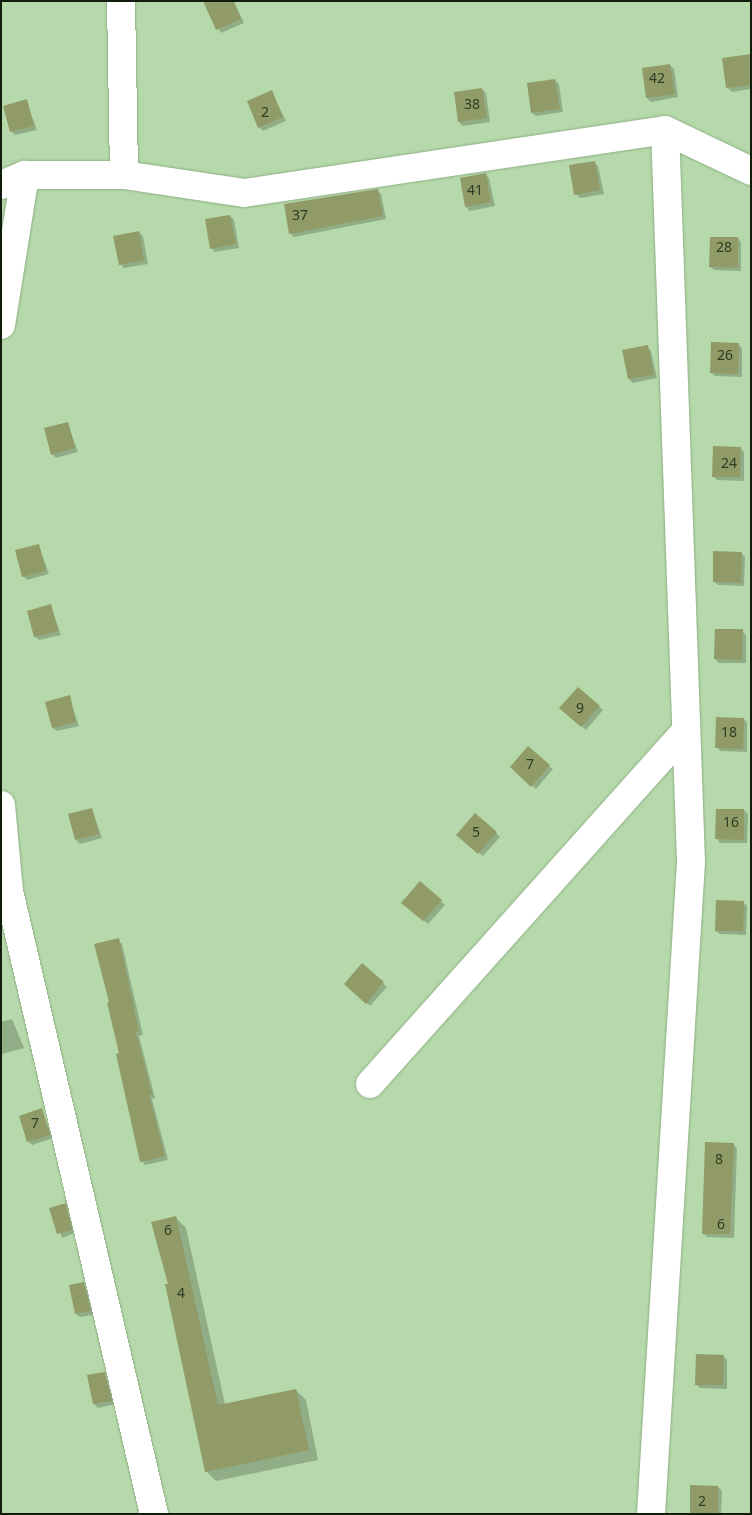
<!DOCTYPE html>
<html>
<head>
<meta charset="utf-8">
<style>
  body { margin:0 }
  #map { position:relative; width:752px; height:1515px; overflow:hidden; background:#b6d9ab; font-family:"Noto Sans",sans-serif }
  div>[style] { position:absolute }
  .shadow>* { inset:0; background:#0003 }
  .building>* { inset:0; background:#909b68 }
  .roads { filter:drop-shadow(0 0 1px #8cae82) drop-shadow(0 0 1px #8cae82) }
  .minor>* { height:28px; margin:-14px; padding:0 14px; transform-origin:14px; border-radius:14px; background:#fff }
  span { translate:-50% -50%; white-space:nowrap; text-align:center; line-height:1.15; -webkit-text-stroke:4px #b6d9ab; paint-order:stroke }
  .number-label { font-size:14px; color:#303c23 }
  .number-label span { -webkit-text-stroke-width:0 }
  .frame { position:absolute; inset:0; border:2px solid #101c0c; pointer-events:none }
</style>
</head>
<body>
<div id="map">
  <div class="shadow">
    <i style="clip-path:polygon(205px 1px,234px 1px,244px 23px,221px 33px)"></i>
    <i style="clip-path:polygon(751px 56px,751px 89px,732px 92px,728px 88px)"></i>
    <i style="clip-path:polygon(670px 65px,674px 69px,678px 97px,651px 102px,647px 98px)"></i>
    <i style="clip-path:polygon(555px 80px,559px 84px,563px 112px,536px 116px,532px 113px)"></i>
    <i style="clip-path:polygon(482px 89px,486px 93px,490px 122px,463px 126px,459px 122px,455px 93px)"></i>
    <i style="clip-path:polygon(271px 91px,286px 121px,263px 131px,259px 127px)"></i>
    <i style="clip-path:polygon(26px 101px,37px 130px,15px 135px,11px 131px)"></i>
    <i style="clip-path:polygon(594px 162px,598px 166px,604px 194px,580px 198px,576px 194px)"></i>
    <i style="clip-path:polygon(485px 174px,489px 178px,495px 206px,470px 211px,466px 207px)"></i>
    <i style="clip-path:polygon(377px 190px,381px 194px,386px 219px,294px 237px,290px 233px)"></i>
    <i style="clip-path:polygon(230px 216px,234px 220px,239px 248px,215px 252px,211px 248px)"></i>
    <i style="clip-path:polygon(139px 232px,143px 236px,148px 264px,124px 268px,120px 264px)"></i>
    <i style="clip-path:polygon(738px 238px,741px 242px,741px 271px,714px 270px,711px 267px)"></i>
    <i style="clip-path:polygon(738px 344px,742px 348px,742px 377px,715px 376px,711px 372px)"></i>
    <i style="clip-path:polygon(647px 347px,651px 351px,657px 378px,633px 383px,629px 379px)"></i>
    <i style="clip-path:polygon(68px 424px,78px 452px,56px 458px,52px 454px)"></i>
    <i style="clip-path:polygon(740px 448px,744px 452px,744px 481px,717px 480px,713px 476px)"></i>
    <i style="clip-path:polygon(39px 546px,49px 574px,27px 580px,23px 576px)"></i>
    <i style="clip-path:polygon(741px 553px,745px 557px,744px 586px,718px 585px,714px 581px)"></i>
    <i style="clip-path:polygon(51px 606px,61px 635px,39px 640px,35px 636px)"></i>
    <i style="clip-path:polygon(742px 631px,746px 635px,746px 663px,719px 663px,715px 659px)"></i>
    <i style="clip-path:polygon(69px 697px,79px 726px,57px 731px,53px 728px)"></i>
    <i style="clip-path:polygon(599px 707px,603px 710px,586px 730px,565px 712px)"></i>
    <i style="clip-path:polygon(744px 719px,747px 723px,747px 752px,720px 751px,717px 747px)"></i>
    <i style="clip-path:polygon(549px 766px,553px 769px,536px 789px,515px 771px)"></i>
    <i style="clip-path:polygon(92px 809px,102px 838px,80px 844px,76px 840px)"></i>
    <i style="clip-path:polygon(744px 810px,748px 814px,747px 843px,720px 843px,717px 839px)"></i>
    <i style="clip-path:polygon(496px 833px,500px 837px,483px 856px,462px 839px)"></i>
    <i style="clip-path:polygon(441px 901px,445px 905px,428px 924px,407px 906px)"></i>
    <i style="clip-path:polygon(743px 902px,747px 906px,746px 935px,720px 934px,716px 931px)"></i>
    <i style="clip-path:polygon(118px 940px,122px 944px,143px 1035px,139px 1036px,155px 1098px,152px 1099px,168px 1160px,145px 1165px,142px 1161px,111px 1003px)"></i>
    <i style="clip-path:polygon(363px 965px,387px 987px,370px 1006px,349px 988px)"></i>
    <i style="clip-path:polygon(12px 1019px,24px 1048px,2px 1054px,1px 1022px)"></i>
    <i style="clip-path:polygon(41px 1110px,53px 1138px,32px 1145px,28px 1141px)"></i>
    <i style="clip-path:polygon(733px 1144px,737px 1148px,734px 1238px,707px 1237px,703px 1233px)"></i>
    <i style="clip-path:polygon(65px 1204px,75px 1233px,62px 1238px,51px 1209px)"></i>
    <i style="clip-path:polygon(176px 1218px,186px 1228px,225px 1404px,296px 1390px,306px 1400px,318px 1460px,216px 1481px,206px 1471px,169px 1285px)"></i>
    <i style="clip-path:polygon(84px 1283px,94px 1315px,80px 1317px,76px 1314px)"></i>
    <i style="clip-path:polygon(723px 1356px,727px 1360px,727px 1389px,700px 1388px,696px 1384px)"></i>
    <i style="clip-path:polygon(104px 1373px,115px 1404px,98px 1408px,94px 1404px)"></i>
    <i style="clip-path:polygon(718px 1487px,722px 1491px,721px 1514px,691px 1514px)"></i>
  </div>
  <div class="building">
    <i style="clip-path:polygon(203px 1px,233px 1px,241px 19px,216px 30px)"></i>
    <i style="clip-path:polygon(751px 54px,751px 85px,726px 88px,722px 58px)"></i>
    <i style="clip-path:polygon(670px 64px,675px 94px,646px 98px,642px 68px)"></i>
    <i style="clip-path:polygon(555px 79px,560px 109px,531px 113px,527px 83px)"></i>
    <i style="clip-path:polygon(482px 88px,487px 118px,458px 122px,454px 92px)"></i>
    <i style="clip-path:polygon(272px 90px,283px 117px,258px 128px,247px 101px)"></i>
    <i style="clip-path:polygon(27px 99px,34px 126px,10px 132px,3px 106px)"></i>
    <i style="clip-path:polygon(595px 161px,600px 190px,574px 195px,569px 165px)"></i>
    <i style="clip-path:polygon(486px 173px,491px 202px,465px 207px,460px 178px)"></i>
    <i style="clip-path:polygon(378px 189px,383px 216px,289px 234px,284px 204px)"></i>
    <i style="clip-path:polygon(230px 215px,236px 244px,210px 249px,205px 219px)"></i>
    <i style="clip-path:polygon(139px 231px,144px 260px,119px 265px,113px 236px)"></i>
    <i style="clip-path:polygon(710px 237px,738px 237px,738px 268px,709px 267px)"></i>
    <i style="clip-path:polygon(711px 342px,739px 343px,738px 374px,710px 373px)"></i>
    <i style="clip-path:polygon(648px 345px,654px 375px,628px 379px,622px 350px)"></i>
    <i style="clip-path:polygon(68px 422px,75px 448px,51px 455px,44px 428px)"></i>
    <i style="clip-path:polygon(713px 446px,741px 447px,740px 477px,712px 477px)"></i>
    <i style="clip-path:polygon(39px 544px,46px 571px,22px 577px,15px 550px)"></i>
    <i style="clip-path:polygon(713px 551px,742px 552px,741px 583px,713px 582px)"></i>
    <i style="clip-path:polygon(51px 604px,58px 631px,34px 637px,27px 611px)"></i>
    <i style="clip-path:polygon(715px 629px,743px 629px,742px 660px,714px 659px)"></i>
    <i style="clip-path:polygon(578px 687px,600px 706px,581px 727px,559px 708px)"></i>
    <i style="clip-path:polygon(70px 695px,76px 722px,52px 728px,45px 702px)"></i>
    <i style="clip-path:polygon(716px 717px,744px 718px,743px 749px,715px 748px)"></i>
    <i style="clip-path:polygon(528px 746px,550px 765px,531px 787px,510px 767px)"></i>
    <i style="clip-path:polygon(92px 808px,99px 834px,75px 840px,68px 814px)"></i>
    <i style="clip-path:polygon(716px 809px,744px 809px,744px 840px,715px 839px)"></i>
    <i style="clip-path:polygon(475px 813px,497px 832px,478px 854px,456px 835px)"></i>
    <i style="clip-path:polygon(420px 881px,442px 900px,423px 921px,401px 903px)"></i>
    <i style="clip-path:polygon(716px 900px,744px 901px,743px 931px,715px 931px)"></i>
    <i style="clip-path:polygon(119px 938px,139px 1032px,136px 1032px,152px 1094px,149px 1095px,165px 1156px,140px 1162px,116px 1054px,119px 1053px,107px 1003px,109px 1002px,94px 944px)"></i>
    <i style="clip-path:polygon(362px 963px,384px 982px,366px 1004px,344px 984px)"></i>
    <i style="clip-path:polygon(42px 1108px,50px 1135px,27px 1142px,19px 1116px)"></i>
    <i style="clip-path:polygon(705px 1142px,734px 1143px,730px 1234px,702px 1234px)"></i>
    <i style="clip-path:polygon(66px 1203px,72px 1230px,57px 1234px,49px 1208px)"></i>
    <i style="clip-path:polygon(176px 1216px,218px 1405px,296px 1389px,309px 1450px,205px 1472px,165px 1284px,168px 1284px,151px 1222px)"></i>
    <i style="clip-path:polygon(84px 1282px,91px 1311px,75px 1314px,69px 1285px)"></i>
    <i style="clip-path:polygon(696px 1354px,724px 1355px,723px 1385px,695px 1385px)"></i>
    <i style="clip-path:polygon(105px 1372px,112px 1401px,93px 1404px,87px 1375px)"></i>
    <i style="clip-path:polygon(690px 1485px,718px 1486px,718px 1514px,690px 1514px)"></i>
  </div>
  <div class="roads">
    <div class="minor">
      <i style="left:121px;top:1px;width:174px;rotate:89deg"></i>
      <i style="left:1px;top:185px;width:26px;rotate:-23deg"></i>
      <i style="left:25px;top:175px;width:99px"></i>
      <i style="left:124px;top:175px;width:121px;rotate:8.5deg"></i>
      <i style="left:244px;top:193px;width:426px;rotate:-8.5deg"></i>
      <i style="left:665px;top:130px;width:95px;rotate:25.5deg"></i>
      <i style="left:1px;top:325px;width:152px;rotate:-80.9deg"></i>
      <i style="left:1px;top:805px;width:86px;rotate:84.7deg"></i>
      <i style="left:9px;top:891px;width:640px;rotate:76.9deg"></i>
      <i style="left:370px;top:1084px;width:474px;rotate:-48.2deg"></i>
      <i style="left:651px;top:1514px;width:653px;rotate:-86.49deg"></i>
      <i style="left:691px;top:862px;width:732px;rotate:-92.03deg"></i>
    </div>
  </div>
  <div class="number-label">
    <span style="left:657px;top:78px">42</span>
    <span style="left:472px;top:104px">38</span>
    <span style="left:265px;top:112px">2</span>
    <span style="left:475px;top:190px">41</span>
    <span style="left:300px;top:215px">37</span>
    <span style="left:724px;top:247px">28</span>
    <span style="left:725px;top:355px">26</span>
    <span style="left:729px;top:463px">24</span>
    <span style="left:580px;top:708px">9</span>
    <span style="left:729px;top:732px">18</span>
    <span style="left:530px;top:764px">7</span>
    <span style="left:731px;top:822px">16</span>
    <span style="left:476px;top:832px">5</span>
    <span style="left:35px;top:1123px">7</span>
    <span style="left:719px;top:1159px">8</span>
    <span style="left:721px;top:1224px">6</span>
    <span style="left:168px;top:1230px">6</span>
    <span style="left:181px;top:1293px">4</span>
    <span style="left:702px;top:1501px">2</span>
  </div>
  <div class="frame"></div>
</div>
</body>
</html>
